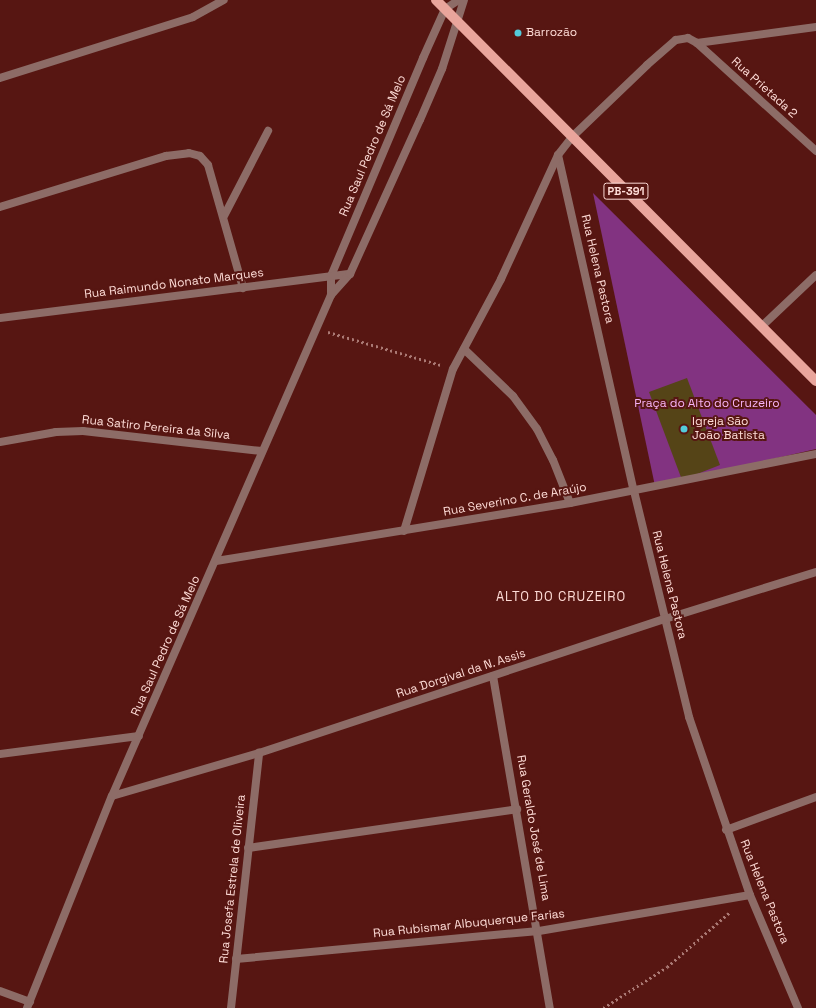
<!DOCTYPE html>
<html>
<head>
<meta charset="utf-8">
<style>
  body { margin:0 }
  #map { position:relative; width:816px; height:1008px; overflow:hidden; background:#571612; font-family:"Space Grotesk",sans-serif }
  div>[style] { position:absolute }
  .green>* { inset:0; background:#823381 }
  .building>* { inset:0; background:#554417 }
  .path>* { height:2.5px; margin-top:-1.25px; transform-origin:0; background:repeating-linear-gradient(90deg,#aa7974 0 2px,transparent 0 5px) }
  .minor>* { height:8px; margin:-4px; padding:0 4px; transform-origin:4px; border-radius:4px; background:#8d6c67 }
  .primary>* { height:10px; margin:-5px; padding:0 5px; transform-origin:5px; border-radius:5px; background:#e9a59c }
  .dots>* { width:11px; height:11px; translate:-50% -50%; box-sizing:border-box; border:2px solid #571612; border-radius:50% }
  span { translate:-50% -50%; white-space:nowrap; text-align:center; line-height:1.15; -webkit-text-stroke:4px #571612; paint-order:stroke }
  .shield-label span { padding:1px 3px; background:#571612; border:1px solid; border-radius:3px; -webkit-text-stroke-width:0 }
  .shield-label { font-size:11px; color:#fedcd7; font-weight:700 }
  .poi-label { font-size:12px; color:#fedcd7 }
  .left { translate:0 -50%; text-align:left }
  .street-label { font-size:12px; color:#fedcd7 }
  .park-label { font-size:12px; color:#f7b2f5 }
  .neighbourhood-label { font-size:13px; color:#fedcd7; letter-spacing:1px }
</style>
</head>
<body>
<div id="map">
  <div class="green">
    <i style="clip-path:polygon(593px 193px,816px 415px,816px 449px,655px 486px)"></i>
  </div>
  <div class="building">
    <i style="clip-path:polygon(687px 378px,720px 465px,682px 480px,649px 392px)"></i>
  </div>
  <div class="path">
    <i style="left:328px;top:332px;width:118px;rotate:16.3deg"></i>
    <i style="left:603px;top:1008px;width:76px;rotate:-32.6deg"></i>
    <i style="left:667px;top:967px;width:84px;rotate:-41.1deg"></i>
  </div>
  <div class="minor">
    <i style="left:697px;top:43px;width:120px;rotate:-7.7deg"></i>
    <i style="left:0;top:78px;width:202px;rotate:-17.5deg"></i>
    <i style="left:193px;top:17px;width:35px;rotate:-29deg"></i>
    <i style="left:558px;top:155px;width:344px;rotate:77.3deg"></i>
    <i style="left:634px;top:491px;width:233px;rotate:76.3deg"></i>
    <i style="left:689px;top:717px;width:188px;rotate:71.1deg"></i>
    <i style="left:750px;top:895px;width:123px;rotate:67deg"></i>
    <i style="left:0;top:207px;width:174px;rotate:-17.1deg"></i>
    <i style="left:166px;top:156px;width:23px;rotate:-7deg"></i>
    <i style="left:189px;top:153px;width:11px;rotate:15deg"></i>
    <i style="left:200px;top:156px;width:12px;rotate:48deg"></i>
    <i style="left:208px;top:165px;width:128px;rotate:74.1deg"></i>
    <i style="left:224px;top:216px;width:96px;rotate:-62.6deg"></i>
    <i style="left:331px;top:295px;width:19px;rotate:-90deg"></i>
    <i style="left:331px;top:276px;width:237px;rotate:-67.1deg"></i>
    <i style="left:423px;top:58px;width:54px;rotate:-65.8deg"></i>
    <i style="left:445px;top:9px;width:17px;rotate:-33deg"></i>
    <i style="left:0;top:318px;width:353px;rotate:-7.2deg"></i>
    <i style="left:762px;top:326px;width:74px;rotate:-43.4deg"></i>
    <i style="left:464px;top:349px;width:68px;rotate:43.8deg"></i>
    <i style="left:513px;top:396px;width:41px;rotate:54deg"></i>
    <i style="left:537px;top:429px;width:35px;rotate:63deg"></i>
    <i style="left:553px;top:460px;width:46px;rotate:68.4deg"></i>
    <i style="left:0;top:442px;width:57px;rotate:-10.1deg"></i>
    <i style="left:56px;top:432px;width:27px;rotate:-2deg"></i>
    <i style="left:83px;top:431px;width:180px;rotate:6.4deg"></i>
    <i style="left:404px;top:531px;width:169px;rotate:-73.2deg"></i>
    <i style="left:453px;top:369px;width:102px;rotate:-61.9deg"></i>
    <i style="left:501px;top:279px;width:136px;rotate:-65.3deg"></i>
    <i style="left:558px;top:155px;width:23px;rotate:-52deg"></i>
    <i style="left:572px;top:137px;width:104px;rotate:-43.8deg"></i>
    <i style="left:647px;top:65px;width:38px;rotate:-41deg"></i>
    <i style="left:676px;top:40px;width:12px;rotate:-9deg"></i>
    <i style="left:688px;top:38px;width:10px;rotate:29deg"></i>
    <i style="left:697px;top:43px;width:161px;rotate:42.2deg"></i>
    <i style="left:216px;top:561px;width:359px;rotate:-9.3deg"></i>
    <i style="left:570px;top:503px;width:251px;rotate:-11.3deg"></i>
    <i style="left:493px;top:676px;width:337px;rotate:80.3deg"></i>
    <i style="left:0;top:754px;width:140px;rotate:-7.4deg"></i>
    <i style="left:112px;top:796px;width:153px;rotate:-16.3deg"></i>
    <i style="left:259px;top:753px;width:428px;rotate:-18.3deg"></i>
    <i style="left:665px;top:619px;width:158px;rotate:-17.3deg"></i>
    <i style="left:726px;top:830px;width:96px;rotate:-20.1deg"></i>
    <i style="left:248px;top:848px;width:272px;rotate:-8.2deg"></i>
    <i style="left:236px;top:959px;width:304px;rotate:-5.3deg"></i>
    <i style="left:539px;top:931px;width:214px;rotate:-9.7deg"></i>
    <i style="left:0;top:991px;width:32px;rotate:20deg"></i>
    <i style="left:27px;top:1008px;width:228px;rotate:-68.2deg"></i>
    <i style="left:112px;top:796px;width:547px;rotate:-66.39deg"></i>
    <i style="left:331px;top:295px;width:28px;rotate:-48deg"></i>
    <i style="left:350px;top:274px;width:169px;rotate:-65.6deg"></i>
    <i style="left:420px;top:120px;width:56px;rotate:-66.7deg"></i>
    <i style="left:442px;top:69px;width:72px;rotate:-72.3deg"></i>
    <i style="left:231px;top:1008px;width:257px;rotate:-83.7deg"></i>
  </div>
  <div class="primary">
    <i style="left:436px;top:0;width:538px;rotate:45.08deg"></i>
  </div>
  <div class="dots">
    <i style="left:518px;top:33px;background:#53cbdb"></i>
    <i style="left:684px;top:429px;background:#53cbdb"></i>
  </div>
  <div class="shield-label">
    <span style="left:626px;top:191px">PB-391</span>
  </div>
  <div class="poi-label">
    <span class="left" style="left:526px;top:33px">Barrozão</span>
    <span class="left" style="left:692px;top:429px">Igreja São<br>João Batista</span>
  </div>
  <div class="street-label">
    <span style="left:764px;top:88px;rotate:42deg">Rua Prietada 2</span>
    <span style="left:373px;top:146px;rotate:-67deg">Rua Saul Pedro de Sá Melo</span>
    <span style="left:597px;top:269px;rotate:77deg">Rua Helena Pastora</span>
    <span style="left:174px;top:284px;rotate:-7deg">Rua Raimundo Nonato Marques</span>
    <span style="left:156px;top:428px;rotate:6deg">Rua Satiro Pereira da Silva</span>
    <span style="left:515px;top:500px;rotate:-10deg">Rua Severino C. de Araújo</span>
    <span style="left:669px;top:585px;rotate:76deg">Rua Helena Pastora</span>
    <span style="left:166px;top:646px;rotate:-66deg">Rua Saul Pedro de Sá Melo</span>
    <span style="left:461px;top:674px;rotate:-18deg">Rua Dorgival da N. Assis</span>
    <span style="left:533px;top:828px;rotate:80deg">Rua Geraldo José de Lima</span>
    <span style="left:233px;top:879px;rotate:-84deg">Rua Josefa Estrela de Oliveira</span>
    <span style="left:764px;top:892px;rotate:68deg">Rua Helena Pastora</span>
    <span style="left:469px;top:924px;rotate:-6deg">Rua Rubismar Albuquerque Farias</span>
  </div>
  <div class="park-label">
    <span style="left:707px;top:404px">Praça do Alto do Cruzeiro</span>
  </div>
  <div class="neighbourhood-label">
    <span style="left:561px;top:597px">ALTO DO CRUZEIRO</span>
  </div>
</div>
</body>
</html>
